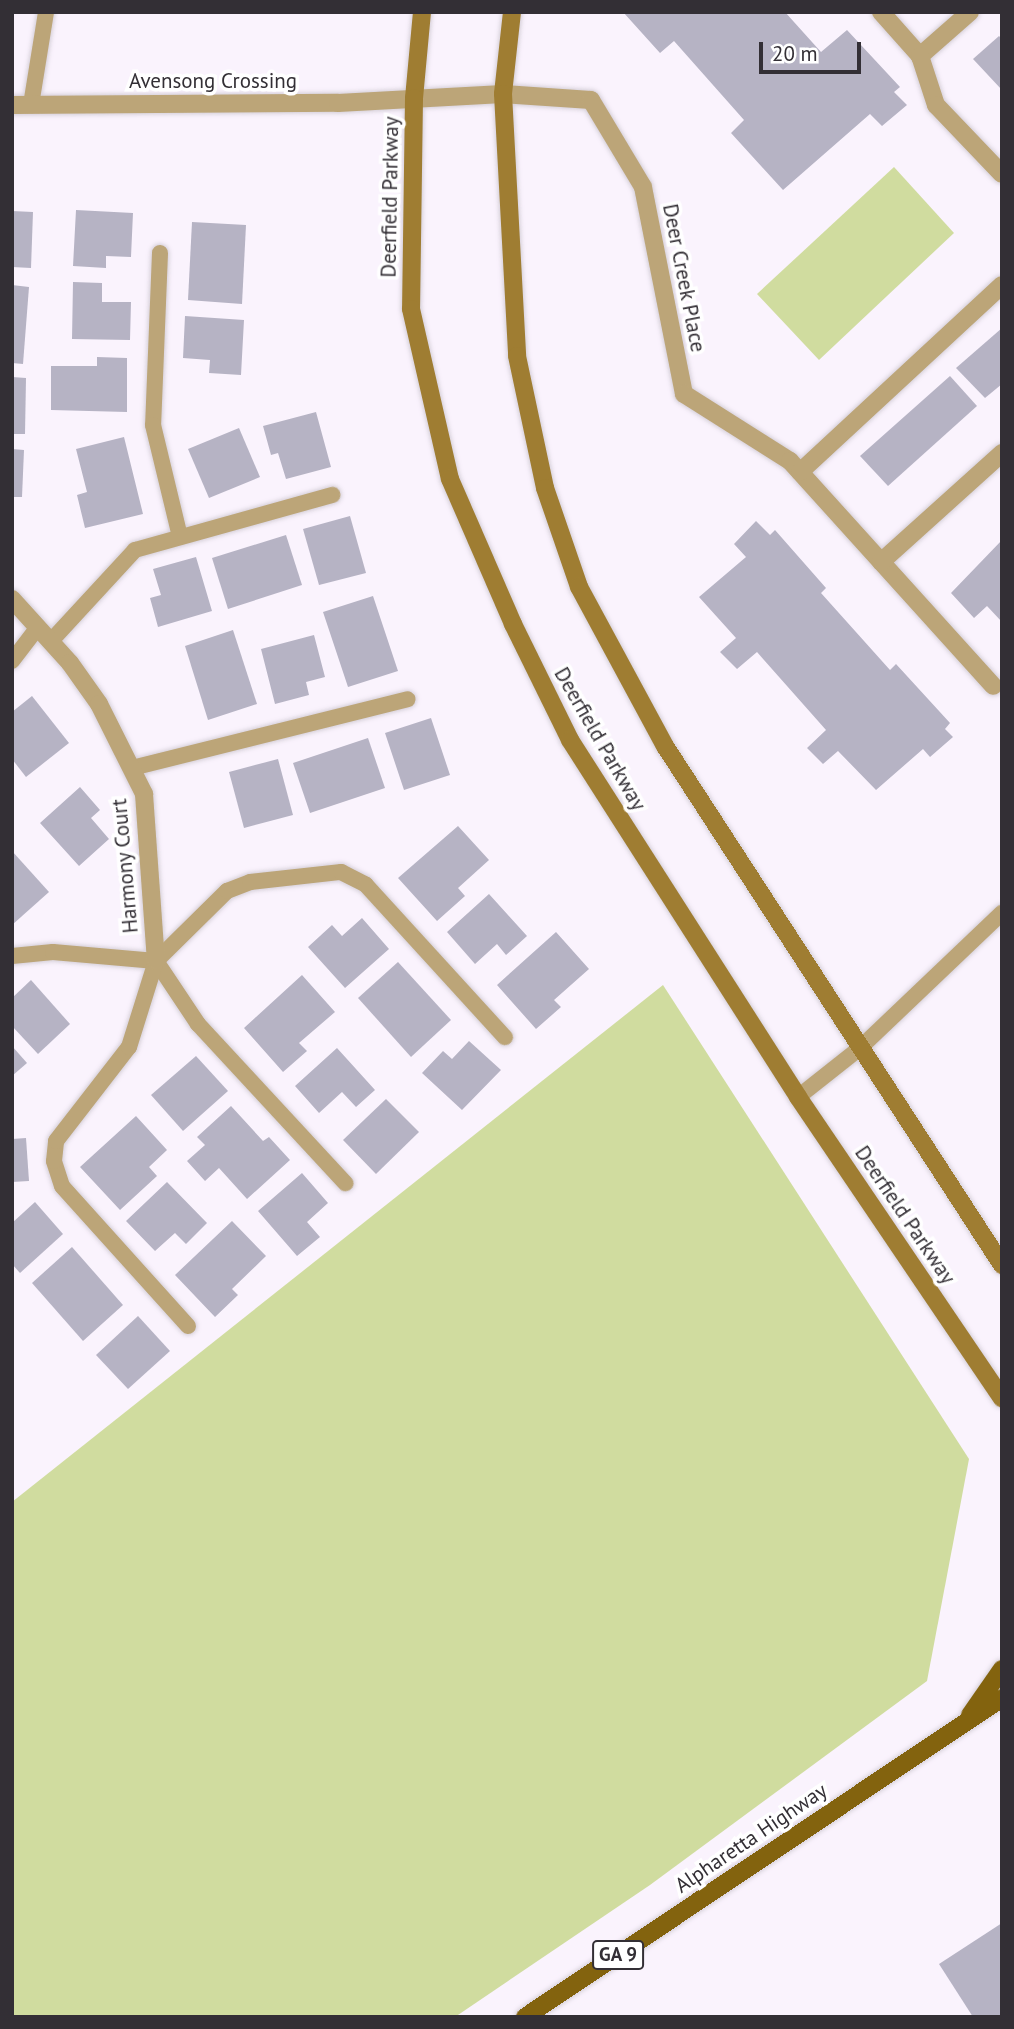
<!DOCTYPE html>
<html>
<head>
<meta charset="utf-8">
<style>
  body { margin:0 }
  #map { position:relative; width:1014px; height:2029px; overflow:hidden; background:#faf3fd; font-family:"PT Sans",sans-serif }
  div>[style] { position:absolute }
  .green>* { inset:0; background:#d0dc9f }
  .building>* { inset:0; background:#b6b3c4 }
  .roads { filter:drop-shadow(0 0 2px #d6d0d9) drop-shadow(0 0 2px #d6d0d9) }
  .service>* { height:16px; margin:-8px; padding:0 8px; transform-origin:8px; border-radius:8px; background:#bca578 }
  .minor>* { height:18px; margin:-9px; padding:0 9px; transform-origin:9px; border-radius:9px; background:#bca578 }
  .secondary>* { height:18px; margin:-9px; padding:0 9px; transform-origin:9px; border-radius:9px; background:#9f7d32 }
  .primary>* { height:18px; margin:-9px; padding:0 9px; transform-origin:9px; border-radius:9px; background:#83630e }
  span { translate:-50% -50%; white-space:nowrap; text-align:center; line-height:1.15; -webkit-text-stroke:7px #fff; paint-order:stroke }
  .shield-label span { padding:2px 5px; background:#fff; border:2px solid; border-radius:5px; -webkit-text-stroke-width:0 }
  .shield-label { font-size:19px; color:#332f35; font-weight:700 }
  .street-label { font-size:21px; color:#332f35 }
  .frame { position:absolute; inset:0; border:14px solid #332f35; pointer-events:none }
  .scale { position:absolute; left:759px; top:42px; width:102px; height:32px; box-sizing:border-box; border:4px solid #332f35; border-top:0; padding-left:9px; font-size:21px; line-height:24px; white-space:nowrap; color:#332f35; -webkit-text-stroke:5px #fff; paint-order:stroke }
</style>
</head>
<body>
<div id="map">
  <div class="green">
    <i style="clip-path:polygon(894px 167px,954px 233px,819px 360px,757px 294px)"></i>
    <i style="clip-path:polygon(663px 985px,969px 1459px,927px 1681px,650px 1885px,455px 2017px,12px 2017px,12px 1502px)"></i>
  </div>
  <div class="building">
    <i style="clip-path:polygon(623px 12px,785px 12px,821px 52px,847px 30px,900px 87px,894px 92px,907px 105px,882px 126px,870px 114px,783px 190px,731px 133px,744px 120px,674px 41px,660px 53px)"></i>
    <i style="clip-path:polygon(999px 36px,1002px 39px,1002px 90px,973px 59px)"></i>
    <i style="clip-path:polygon(76px 210px,133px 213px,131px 257px,106px 256px,106px 268px,73px 266px)"></i>
    <i style="clip-path:polygon(12px 211px,33px 212px,31px 268px,12px 267px)"></i>
    <i style="clip-path:polygon(192px 222px,246px 225px,242px 304px,188px 300px)"></i>
    <i style="clip-path:polygon(73px 282px,102px 283px,102px 302px,131px 302px,130px 340px,72px 339px)"></i>
    <i style="clip-path:polygon(12px 285px,29px 287px,23px 364px,12px 363px)"></i>
    <i style="clip-path:polygon(185px 316px,244px 320px,241px 375px,209px 373px,210px 360px,183px 358px)"></i>
    <i style="clip-path:polygon(1002px 328px,1002px 384px,985px 398px,956px 368px)"></i>
    <i style="clip-path:polygon(97px 357px,127px 358px,127px 412px,51px 410px,51px 366px,97px 366px)"></i>
    <i style="clip-path:polygon(950px 376px,977px 406px,888px 486px,860px 456px)"></i>
    <i style="clip-path:polygon(12px 377px,26px 378px,25px 434px,12px 434px)"></i>
    <i style="clip-path:polygon(316px 412px,331px 467px,286px 479px,278px 453px,271px 455px,263px 426px)"></i>
    <i style="clip-path:polygon(239px 428px,260px 477px,209px 498px,188px 449px)"></i>
    <i style="clip-path:polygon(124px 437px,143px 514px,85px 528px,77px 495px,87px 492px,76px 449px)"></i>
    <i style="clip-path:polygon(12px 449px,24px 450px,22px 497px,12px 497px)"></i>
    <i style="clip-path:polygon(350px 516px,366px 573px,319px 585px,303px 529px)"></i>
    <i style="clip-path:polygon(756px 521px,770px 535px,775px 530px,826px 588px,821px 593px,890px 670px,896px 664px,950px 723px,945px 729px,953px 737px,930px 757px,923px 749px,876px 790px,838px 751px,823px 764px,807px 748px,826px 730px,757px 652px,737px 669px,720px 652px,736px 638px,699px 597px,746px 557px,734px 544px)"></i>
    <i style="clip-path:polygon(286px 535px,302px 585px,228px 609px,212px 558px)"></i>
    <i style="clip-path:polygon(1002px 540px,1002px 622px,987px 606px,974px 618px,951px 593px)"></i>
    <i style="clip-path:polygon(196px 557px,212px 611px,158px 627px,150px 598px,161px 595px,153px 569px)"></i>
    <i style="clip-path:polygon(373px 596px,398px 671px,348px 687px,323px 612px)"></i>
    <i style="clip-path:polygon(233px 630px,257px 704px,208px 720px,185px 646px)"></i>
    <i style="clip-path:polygon(314px 635px,325px 677px,306px 682px,309px 695px,275px 704px,261px 649px)"></i>
    <i style="clip-path:polygon(32px 696px,69px 743px,26px 777px,12px 759px,12px 712px)"></i>
    <i style="clip-path:polygon(431px 718px,450px 775px,404px 790px,385px 733px)"></i>
    <i style="clip-path:polygon(368px 738px,385px 788px,310px 813px,293px 763px)"></i>
    <i style="clip-path:polygon(278px 759px,293px 815px,244px 828px,229px 772px)"></i>
    <i style="clip-path:polygon(80px 787px,100px 810px,91px 818px,109px 839px,79px 866px,40px 823px)"></i>
    <i style="clip-path:polygon(458px 826px,489px 860px,458px 888px,465px 896px,437px 921px,398px 878px)"></i>
    <i style="clip-path:polygon(12px 851px,49px 892px,12px 925px)"></i>
    <i style="clip-path:polygon(489px 894px,527px 936px,506px 955px,497px 944px,475px 964px,447px 932px)"></i>
    <i style="clip-path:polygon(362px 918px,389px 949px,345px 988px,308px 947px,332px 925px,342px 936px)"></i>
    <i style="clip-path:polygon(556px 932px,589px 969px,554px 1000px,561px 1007px,536px 1029px,497px 985px)"></i>
    <i style="clip-path:polygon(398px 962px,451px 1020px,411px 1057px,358px 998px)"></i>
    <i style="clip-path:polygon(302px 975px,335px 1012px,299px 1043px,307px 1051px,283px 1072px,244px 1028px)"></i>
    <i style="clip-path:polygon(31px 980px,70px 1024px,38px 1054px,12px 1026px,12px 998px)"></i>
    <i style="clip-path:polygon(469px 1041px,501px 1070px,462px 1110px,422px 1073px,443px 1051px,452px 1059px)"></i>
    <i style="clip-path:polygon(12px 1046px,27px 1063px,12px 1076px)"></i>
    <i style="clip-path:polygon(337px 1048px,375px 1090px,356px 1107px,342px 1092px,319px 1113px,295px 1086px)"></i>
    <i style="clip-path:polygon(196px 1056px,228px 1091px,183px 1131px,151px 1095px)"></i>
    <i style="clip-path:polygon(386px 1099px,419px 1132px,376px 1174px,343px 1140px)"></i>
    <i style="clip-path:polygon(231px 1106px,263px 1141px,269px 1137px,290px 1160px,247px 1199px,219px 1168px,205px 1181px,187px 1161px,205px 1145px,197px 1137px)"></i>
    <i style="clip-path:polygon(136px 1116px,167px 1150px,149px 1167px,157px 1176px,120px 1210px,80px 1167px)"></i>
    <i style="clip-path:polygon(26px 1138px,29px 1181px,12px 1182px,12px 1139px)"></i>
    <i style="clip-path:polygon(302px 1173px,328px 1203px,307px 1222px,320px 1237px,297px 1256px,258px 1211px)"></i>
    <i style="clip-path:polygon(167px 1182px,207px 1223px,186px 1244px,175px 1233px,155px 1251px,126px 1221px)"></i>
    <i style="clip-path:polygon(35px 1202px,63px 1234px,20px 1273px,12px 1264px,12px 1223px)"></i>
    <i style="clip-path:polygon(232px 1221px,266px 1256px,232px 1289px,238px 1295px,215px 1317px,175px 1275px)"></i>
    <i style="clip-path:polygon(72px 1247px,123px 1305px,83px 1341px,32px 1283px)"></i>
    <i style="clip-path:polygon(138px 1316px,170px 1351px,128px 1389px,96px 1355px)"></i>
    <i style="clip-path:polygon(1002px 1923px,1002px 2017px,973px 2017px,939px 1964px)"></i>
  </div>
  <div class="roads">
    <div class="service">
      <i style="left:31px;top:105px;width:94px;rotate:-80.8deg"></i>
      <i style="left:160px;top:253px;width:172px;rotate:92.3deg"></i>
      <i style="left:153px;top:425px;width:115px;rotate:76.4deg"></i>
      <i style="left:51px;top:641px;width:124px;rotate:-47.3deg"></i>
      <i style="left:135px;top:550px;width:205px;rotate:-15.6deg"></i>
      <i style="left:12px;top:661px;width:43px;rotate:-52.6deg"></i>
      <i style="left:132px;top:768px;width:284px;rotate:-14deg"></i>
      <i style="left:12px;top:956px;width:41px;rotate:-5.6deg"></i>
      <i style="left:53px;top:952px;width:103px;rotate:5deg"></i>
      <i style="left:156px;top:961px;width:76px;rotate:56.3deg"></i>
      <i style="left:198px;top:1024px;width:217px;rotate:47.2deg"></i>
      <i style="left:798px;top:1097px;width:79px;rotate:-38.3deg"></i>
      <i style="left:860px;top:1048px;width:196px;rotate:-43.6deg"></i>
      <i style="left:188px;top:1326px;width:188px;rotate:-132deg"></i>
      <i style="left:62px;top:1186px;width:26px;rotate:-108deg"></i>
      <i style="left:54px;top:1161px;width:20px;rotate:-84deg"></i>
      <i style="left:56px;top:1141px;width:119px;rotate:-52.2deg"></i>
      <i style="left:129px;top:1047px;width:90px;rotate:-72.6deg"></i>
      <i style="left:156px;top:961px;width:100px;rotate:-44.6deg"></i>
      <i style="left:227px;top:891px;width:25px;rotate:-21deg"></i>
      <i style="left:250px;top:882px;width:92px;rotate:-6.3deg"></i>
      <i style="left:341px;top:872px;width:28px;rotate:27deg"></i>
      <i style="left:366px;top:885px;width:206px;rotate:47.6deg"></i>
    </div>
    <div class="minor">
      <i style="left:881px;top:12px;width:59px;rotate:48.4deg"></i>
      <i style="left:970px;top:12px;width:67px;rotate:138.7deg"></i>
      <i style="left:920px;top:56px;width:52px;rotate:71.9deg"></i>
      <i style="left:936px;top:105px;width:95px;rotate:46.3deg"></i>
      <i style="left:12px;top:105px;width:326px;rotate:-0.4deg"></i>
      <i style="left:338px;top:103px;width:165px;rotate:-3.1deg"></i>
      <i style="left:503px;top:94px;width:88px;rotate:3.9deg"></i>
      <i style="left:591px;top:100px;width:101px;rotate:59.1deg"></i>
      <i style="left:643px;top:187px;width:211px;rotate:78.8deg"></i>
      <i style="left:684px;top:394px;width:125px;rotate:32.3deg"></i>
      <i style="left:790px;top:461px;width:303px;rotate:47.9deg"></i>
      <i style="left:800px;top:472px;width:275px;rotate:-42.8deg"></i>
      <i style="left:881px;top:562px;width:163px;rotate:-42deg"></i>
      <i style="left:12px;top:599px;width:86px;rotate:47.8deg"></i>
      <i style="left:70px;top:663px;width:50px;rotate:54.7deg"></i>
      <i style="left:99px;top:704px;width:101px;rotate:63.4deg"></i>
      <i style="left:144px;top:794px;width:167px;rotate:85.9deg"></i>
    </div>
    <div class="secondary">
      <i style="left:422px;top:12px;width:86px;rotate:95.3deg"></i>
      <i style="left:414px;top:98px;width:211px;rotate:90.8deg"></i>
      <i style="left:411px;top:309px;width:174px;rotate:77.1deg"></i>
      <i style="left:450px;top:479px;width:158px;rotate:66.5deg"></i>
      <i style="left:513px;top:624px;width:129px;rotate:63.8deg"></i>
      <i style="left:570px;top:740px;width:424px;rotate:57.4deg"></i>
      <i style="left:798px;top:1097px;width:364px;rotate:55.9deg"></i>
      <i style="left:512px;top:12px;width:82px;rotate:96.3deg"></i>
      <i style="left:503px;top:94px;width:262px;rotate:86.9deg"></i>
      <i style="left:517px;top:356px;width:135px;rotate:78deg"></i>
      <i style="left:545px;top:488px;width:105px;rotate:71deg"></i>
      <i style="left:579px;top:587px;width:181px;rotate:61.6deg"></i>
      <i style="left:665px;top:746px;width:619px;rotate:57deg"></i>
    </div>
    <div class="primary">
      <i style="left:970px;top:1715px;width:56px;rotate:-55.2deg"></i>
      <i style="left:525px;top:2017px;width:574px;rotate:-33.77deg"></i>
    </div>
  </div>
  <div class="shield-label">
    <span style="left:618px;top:1955px">GA 9</span>
  </div>
  <div class="street-label">
    <span style="left:213px;top:81px">Avensong Crossing</span>
    <span style="left:390px;top:197px;rotate:-89deg">Deerfield Parkway</span>
    <span style="left:684px;top:278px;rotate:79deg">Deer Creek Place</span>
    <span style="left:600px;top:739px;rotate:60deg">Deerfield Parkway</span>
    <span style="left:125px;top:866px;rotate:-95deg">Harmony Court</span>
    <span style="left:905px;top:1215px;rotate:56deg">Deerfield Parkway</span>
    <span style="left:751px;top:1838px;rotate:-34deg">Alpharetta Highway</span>
  </div>
  <div class="frame"></div>
  <div class="scale">20 m</div>
</div>
</body>
</html>
